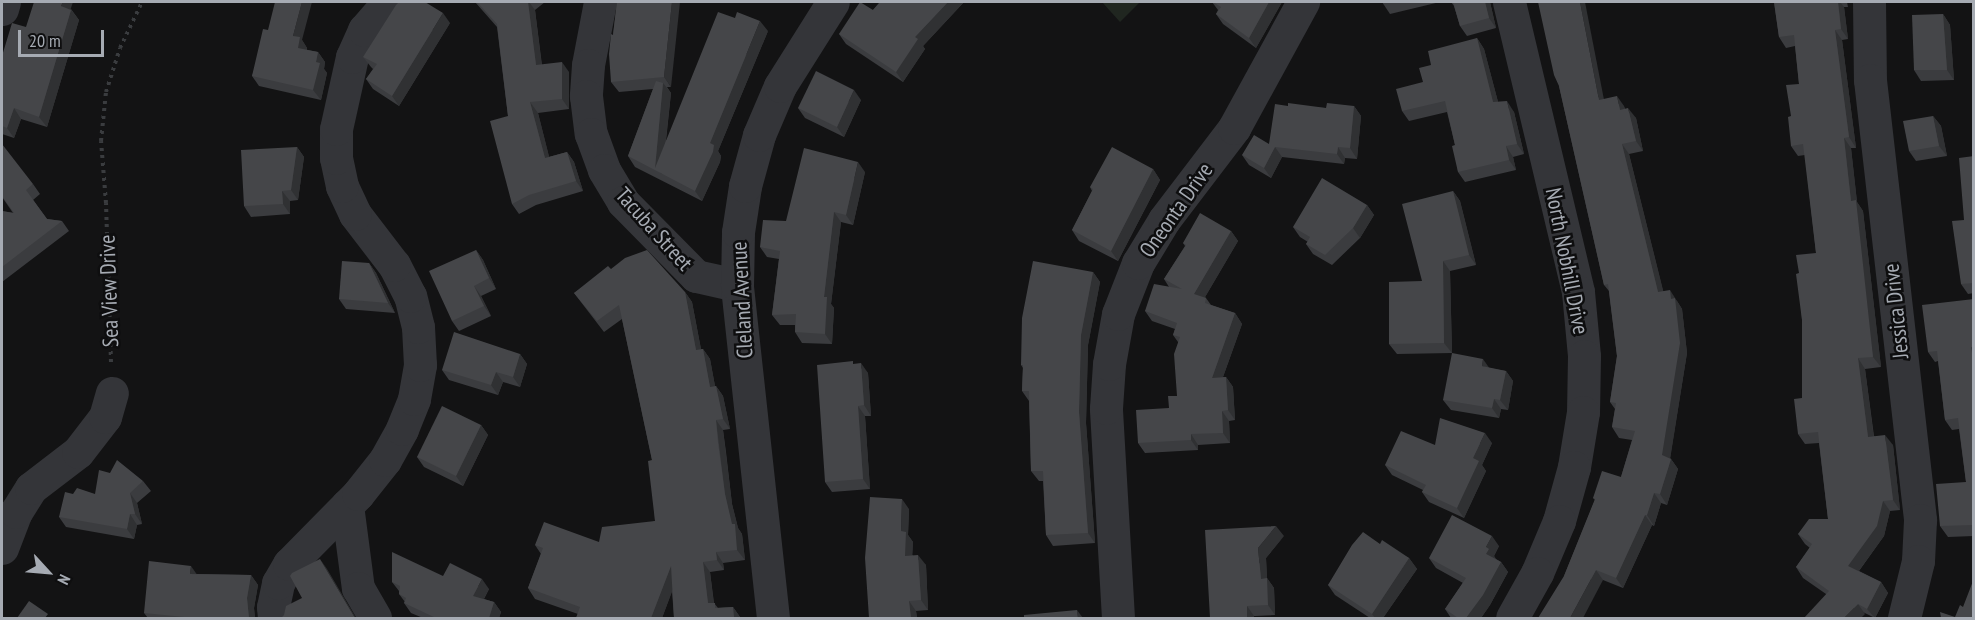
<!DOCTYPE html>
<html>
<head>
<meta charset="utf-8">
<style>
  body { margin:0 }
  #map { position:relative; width:1975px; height:620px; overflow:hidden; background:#131314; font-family:"PT Sans Narrow",sans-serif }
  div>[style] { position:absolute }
  .green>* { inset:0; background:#202620 }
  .path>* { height:4px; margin-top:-2px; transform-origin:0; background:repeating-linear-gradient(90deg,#3a3c3f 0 3px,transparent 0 7.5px) }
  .street>* { height:33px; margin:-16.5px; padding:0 16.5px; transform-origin:16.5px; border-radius:16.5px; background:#343539 }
  .wall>* { inset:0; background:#3b3c3f }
  .shaded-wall>* { inset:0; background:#303133 }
  .building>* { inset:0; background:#454649 }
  span { translate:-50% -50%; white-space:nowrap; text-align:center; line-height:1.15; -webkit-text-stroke:5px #0e0e0f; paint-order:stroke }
  .street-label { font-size:22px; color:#a6abb3 }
  .frame { position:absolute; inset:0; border:3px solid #a6abb3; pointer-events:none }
  .north { position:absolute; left:18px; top:542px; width:60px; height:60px; -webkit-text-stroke:4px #0e0e0f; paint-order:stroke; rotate:116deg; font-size:16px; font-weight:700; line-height:24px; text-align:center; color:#a6abb3 }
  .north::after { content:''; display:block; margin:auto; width:21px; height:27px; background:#a6abb3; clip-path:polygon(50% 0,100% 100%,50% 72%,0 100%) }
  .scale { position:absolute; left:18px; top:30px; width:86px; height:27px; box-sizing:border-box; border:3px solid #a6abb3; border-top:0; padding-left:8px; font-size:18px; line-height:21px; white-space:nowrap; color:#a6abb3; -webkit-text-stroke:4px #0e0e0f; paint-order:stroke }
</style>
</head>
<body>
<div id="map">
  <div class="green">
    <i style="clip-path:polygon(1102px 2px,1140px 2px,1120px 22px)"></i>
  </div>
  <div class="path">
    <i style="left:111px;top:362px;width:159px;rotate:-91.8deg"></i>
    <i style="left:106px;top:203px;width:62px;rotate:-94.6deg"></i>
    <i style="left:101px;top:141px;width:49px;rotate:-84.2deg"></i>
    <i style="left:106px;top:92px;width:46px;rotate:-72.3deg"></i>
    <i style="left:120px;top:48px;width:51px;rotate:-64.4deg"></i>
  </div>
  <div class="street">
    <i style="left:600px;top:2px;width:64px;rotate:100.8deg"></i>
    <i style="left:588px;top:65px;width:31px;rotate:94deg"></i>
    <i style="left:586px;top:96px;width:38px;rotate:83deg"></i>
    <i style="left:591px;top:134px;width:38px;rotate:70deg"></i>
    <i style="left:604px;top:170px;width:37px;rotate:59deg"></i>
    <i style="left:623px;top:202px;width:104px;rotate:45.4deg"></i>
    <i style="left:696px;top:276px;width:42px;rotate:12.4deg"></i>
    <i style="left:1509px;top:2px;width:298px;rotate:76.6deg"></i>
    <i style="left:1578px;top:292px;width:64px;rotate:84.6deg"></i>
    <i style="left:1584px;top:356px;width:56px;rotate:91deg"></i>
    <i style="left:1583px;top:412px;width:56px;rotate:99.3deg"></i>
    <i style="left:1574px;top:467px;width:56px;rotate:105.5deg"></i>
    <i style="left:1559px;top:521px;width:56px;rotate:112.9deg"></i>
    <i style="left:1537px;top:573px;width:51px;rotate:119.1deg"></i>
    <i style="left:1869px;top:2px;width:78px;rotate:89.3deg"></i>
    <i style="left:1870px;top:80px;width:443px;rotate:83.5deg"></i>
    <i style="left:1920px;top:520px;width:41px;rotate:92.8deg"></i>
    <i style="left:1918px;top:561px;width:59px;rotate:103.8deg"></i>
    <i style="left:2px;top:9px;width:7px;rotate:-74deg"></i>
    <i style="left:347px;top:505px;width:84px;rotate:82.5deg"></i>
    <i style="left:358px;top:588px;width:34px;rotate:60deg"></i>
    <i style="left:2px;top:548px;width:39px;rotate:-69deg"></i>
    <i style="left:16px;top:512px;width:28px;rotate:-58deg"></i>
    <i style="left:31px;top:488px;width:59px;rotate:-37.5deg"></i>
    <i style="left:78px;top:452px;width:44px;rotate:-52.4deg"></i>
    <i style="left:105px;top:417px;width:25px;rotate:-74deg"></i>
    <i style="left:274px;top:618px;width:11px;rotate:-95deg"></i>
    <i style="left:273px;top:607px;width:25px;rotate:-78deg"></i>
    <i style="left:278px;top:583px;width:22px;rotate:-60deg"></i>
    <i style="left:289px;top:564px;width:98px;rotate:-45.4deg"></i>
    <i style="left:358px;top:494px;width:43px;rotate:-51.5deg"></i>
    <i style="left:385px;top:460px;width:35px;rotate:-61deg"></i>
    <i style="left:402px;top:429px;width:32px;rotate:-68deg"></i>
    <i style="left:414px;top:399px;width:35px;rotate:-80deg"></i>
    <i style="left:420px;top:365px;width:38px;rotate:-93deg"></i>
    <i style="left:418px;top:327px;width:32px;rotate:-104deg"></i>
    <i style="left:410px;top:296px;width:35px;rotate:-117deg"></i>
    <i style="left:394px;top:265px;width:64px;rotate:-127.4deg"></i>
    <i style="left:355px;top:214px;width:31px;rotate:-115deg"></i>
    <i style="left:342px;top:186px;width:29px;rotate:-102deg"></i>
    <i style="left:336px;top:158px;width:29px;rotate:-90deg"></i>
    <i style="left:336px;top:129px;width:74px;rotate:-77.5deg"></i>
    <i style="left:352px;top:57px;width:30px;rotate:-66deg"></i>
    <i style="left:364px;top:30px;width:37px;rotate:-49deg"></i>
    <i style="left:773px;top:618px;width:335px;rotate:-96.2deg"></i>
    <i style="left:737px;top:285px;width:53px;rotate:-88.9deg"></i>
    <i style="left:738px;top:232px;width:47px;rotate:-81.3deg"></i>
    <i style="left:745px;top:186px;width:53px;rotate:-74.6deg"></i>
    <i style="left:759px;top:135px;width:53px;rotate:-66.8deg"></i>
    <i style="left:780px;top:86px;width:99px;rotate:-57.8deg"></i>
    <i style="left:1118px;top:618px;width:210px;rotate:-93.3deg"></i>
    <i style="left:1106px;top:408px;width:44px;rotate:-86.1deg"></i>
    <i style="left:1109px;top:364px;width:51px;rotate:-79.8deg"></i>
    <i style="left:1118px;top:314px;width:55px;rotate:-68.6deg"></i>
    <i style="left:1138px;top:263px;width:50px;rotate:-58.8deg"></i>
    <i style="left:1164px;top:220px;width:116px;rotate:-52.7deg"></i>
    <i style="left:1234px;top:128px;width:144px;rotate:-61.3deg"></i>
  </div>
  <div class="wall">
    <i style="clip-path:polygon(475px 2px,545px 2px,535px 10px,542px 65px,569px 72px,569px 109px,538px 113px,549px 157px,567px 152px,574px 162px,583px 191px,536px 205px,519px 214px,512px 204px,508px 116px,497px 27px)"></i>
    <i style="clip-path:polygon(617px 2px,671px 87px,667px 87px,671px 93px,666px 141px,768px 31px,718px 151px,721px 156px,720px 162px,702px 201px,635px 167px,628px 156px,653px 89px,619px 92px,611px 82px,613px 35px)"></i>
    <i style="clip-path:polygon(880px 2px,964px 2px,923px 46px,925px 49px,903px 82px,846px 44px,839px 34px,873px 10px)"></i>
    <i style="clip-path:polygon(1212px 2px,1282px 2px,1256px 48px,1223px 24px,1216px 14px,1218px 10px)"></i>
    <i style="clip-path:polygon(1382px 2px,1440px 2px,1390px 14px)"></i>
    <i style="clip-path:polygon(1451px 2px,1490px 2px,1496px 28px,1467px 36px,1460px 26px,1454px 6px)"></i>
    <i style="clip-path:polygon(1774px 2px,1847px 2px,1848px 7px,1844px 7px,1848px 39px,1842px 40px,1856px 148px,1851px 148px,1857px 202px,1863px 211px,1881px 367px,1865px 369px,1874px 436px,1893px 445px,1900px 510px,1890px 511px,1884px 536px,1859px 571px,1881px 582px,1888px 593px,1875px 618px,1826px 594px,1803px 578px,1796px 567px,1810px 548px,1805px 544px,1798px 534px,1828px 519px,1819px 443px,1805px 444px,1798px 434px,1802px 398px,1802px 320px,1799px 273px,1816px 253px,1805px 155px,1798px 156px,1791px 146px,1791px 116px,1799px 84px,1795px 46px,1786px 48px,1779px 37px)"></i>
    <i style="clip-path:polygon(71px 9px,79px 20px,47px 127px,21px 119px,14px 138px,2px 134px,2px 56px,26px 27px)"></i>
    <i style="clip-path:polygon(1943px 14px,1950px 25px,1954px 80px,1921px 81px,1914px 70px)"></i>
    <i style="clip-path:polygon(450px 23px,399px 106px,373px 89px,366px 79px,373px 69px,371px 67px,363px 57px)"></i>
    <i style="clip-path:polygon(268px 30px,302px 40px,307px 48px,307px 50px,318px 52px,325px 62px,324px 69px,327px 73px,321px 100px,259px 86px,252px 76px)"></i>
    <i style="clip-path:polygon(1477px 38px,1484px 49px,1498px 102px,1514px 112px,1524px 154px,1513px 157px,1516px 170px,1465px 182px,1458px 172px,1455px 145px,1447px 112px,1409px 121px,1402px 111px,1423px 82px,1431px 65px)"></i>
    <i style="clip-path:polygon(1559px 86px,1604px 99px,1624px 106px,1625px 109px,1636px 118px,1643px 151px,1629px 154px,1663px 291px,1677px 301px,1682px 309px,1687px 353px,1670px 458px,1671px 459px,1678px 469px,1667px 505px,1661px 503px,1654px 526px,1652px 525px,1623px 588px,1603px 580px,1564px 576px,1595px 500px,1593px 498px,1621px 477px,1632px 440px,1619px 438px,1612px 427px,1615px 409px,1610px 402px,1617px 356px,1609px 291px,1604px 285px)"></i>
    <i style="clip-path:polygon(861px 100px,844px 137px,805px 118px,798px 108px)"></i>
    <i style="clip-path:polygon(1288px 106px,1326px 108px,1354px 106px,1361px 116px,1357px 159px,1345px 158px,1344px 164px,1282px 157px,1271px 178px,1249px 165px,1242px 155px,1269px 144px)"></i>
    <i style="clip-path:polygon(1933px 116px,1941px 126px,1947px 156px,1916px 161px,1909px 151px)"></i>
    <i style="clip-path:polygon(297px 147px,304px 157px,298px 200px,290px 201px,290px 214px,251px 217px,244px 206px)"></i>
    <i style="clip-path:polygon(1974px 156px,1974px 293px,1968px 294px,1961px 284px,1964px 220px)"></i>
    <i style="clip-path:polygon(1153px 169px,1160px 180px,1118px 261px,1079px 241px,1072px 230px,1092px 191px,1090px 187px)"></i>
    <i style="clip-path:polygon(865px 172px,853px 225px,841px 222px,831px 304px,834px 308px,832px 344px,802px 343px,795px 332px,795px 325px,780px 325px,772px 315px,779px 259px,767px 257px,760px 247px,786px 221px)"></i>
    <i style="clip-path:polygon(33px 184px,40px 194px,33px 200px,47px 219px,62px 221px,69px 231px,2px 282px,2px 211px,13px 213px,2px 197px)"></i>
    <i style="clip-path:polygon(1453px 191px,1460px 201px,1476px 265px,1450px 271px,1452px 353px,1397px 354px,1389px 344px,1422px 281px)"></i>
    <i style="clip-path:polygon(1367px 205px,1374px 215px,1360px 238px,1332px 265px,1313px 254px,1306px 244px,1308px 242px,1300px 237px,1293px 227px)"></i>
    <i style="clip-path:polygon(1231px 231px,1238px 241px,1205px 297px,1206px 298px,1211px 305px,1235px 313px,1242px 324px,1223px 377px,1226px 377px,1233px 387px,1235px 420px,1229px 421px,1230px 443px,1198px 445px,1198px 450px,1145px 453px,1138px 443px,1169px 408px,1177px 396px,1178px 342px,1173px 335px,1175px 329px,1152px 321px,1145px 311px,1169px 287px,1164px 279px,1185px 246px,1183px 243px)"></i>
    <i style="clip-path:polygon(476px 250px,483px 260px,496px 289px,481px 296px,491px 316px,459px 331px,452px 321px)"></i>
    <i style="clip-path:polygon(369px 263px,376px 273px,395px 313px,346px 309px,339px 299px)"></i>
    <i style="clip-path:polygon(611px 269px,685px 292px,692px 302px,701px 349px,703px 349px,710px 359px,715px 386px,716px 386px,723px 396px,730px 429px,723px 430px,726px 452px,732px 504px,738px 528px,742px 534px,745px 560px,723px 563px,724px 570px,710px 572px,714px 603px,718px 608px,733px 607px,740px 617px,740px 618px,674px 618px,672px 591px,662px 618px,576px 618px,578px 614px,535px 599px,528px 588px,541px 554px,535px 545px,599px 542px,655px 521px,652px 460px,622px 319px,604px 332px,574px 293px)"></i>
    <i style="clip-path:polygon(1093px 272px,1100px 282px,1088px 345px,1086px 423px,1095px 543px,1053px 546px,1046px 535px,1043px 481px,1039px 481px,1031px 471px,1029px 401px,1022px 391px,1023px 368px,1021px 365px)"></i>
    <i style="clip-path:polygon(1974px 299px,1974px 536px,1948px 537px,1940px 526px,1966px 482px,1959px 429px,1952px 430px,1945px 420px,1938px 361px,1935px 362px,1928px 352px)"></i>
    <i style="clip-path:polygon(520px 354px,527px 364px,520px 387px,503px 382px,498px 395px,449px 380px,442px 370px)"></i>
    <i style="clip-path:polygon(855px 364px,868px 373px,871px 416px,865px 416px,870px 489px,832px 492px,825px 482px)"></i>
    <i style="clip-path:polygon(1489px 368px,1506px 371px,1513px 381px,1508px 410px,1501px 409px,1499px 418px,1451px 410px,1443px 400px)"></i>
    <i style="clip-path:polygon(481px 425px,488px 435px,463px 486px,424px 467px,417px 457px)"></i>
    <i style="clip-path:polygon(1492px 443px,1482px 465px,1486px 471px,1464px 518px,1429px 502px,1422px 492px,1423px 490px,1392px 475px,1385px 465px,1435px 445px)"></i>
    <i style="clip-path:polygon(143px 481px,151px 491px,137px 503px,142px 524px,137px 525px,134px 539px,66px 527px,59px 517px,73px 494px,95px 494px)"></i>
    <i style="clip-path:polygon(909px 509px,908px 535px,913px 542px,912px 555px,926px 565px,928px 610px,916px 611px,917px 618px,869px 618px)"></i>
    <i style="clip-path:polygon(1284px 536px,1266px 558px,1267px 578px,1274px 588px,1275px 615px,1210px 618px)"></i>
    <i style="clip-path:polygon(1380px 544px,1409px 558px,1417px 569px,1383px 618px,1370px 618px,1335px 595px,1328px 585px)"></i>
    <i style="clip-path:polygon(1499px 546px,1494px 556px,1496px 559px,1501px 562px,1508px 572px,1490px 605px,1481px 618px,1451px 618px,1445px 609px,1463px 583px,1436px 568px,1429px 558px)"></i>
    <i style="clip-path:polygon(197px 574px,251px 575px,258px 585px,254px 608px,255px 618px,148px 618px,144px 613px)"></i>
    <i style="clip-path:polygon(443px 576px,489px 589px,484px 599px,494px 602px,501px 612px,499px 618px,423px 618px,411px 613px,404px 603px,405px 602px,399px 594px,399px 591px,392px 582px)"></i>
  </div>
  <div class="shaded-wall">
    <i style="clip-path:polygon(63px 2px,73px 2px,68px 17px,61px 6px)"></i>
    <i style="clip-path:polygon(302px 2px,312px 2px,302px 40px,307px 48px,305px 58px,298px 48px,293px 36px)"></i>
    <i style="clip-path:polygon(528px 2px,529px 2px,535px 10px,543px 76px,536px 65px)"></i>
    <i style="clip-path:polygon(672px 2px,680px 2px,671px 87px,664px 77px)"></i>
    <i style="clip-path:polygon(948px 2px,964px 2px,923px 46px,925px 49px,903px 82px,896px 72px,915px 37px)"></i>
    <i style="clip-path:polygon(1269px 2px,1282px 2px,1256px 48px,1249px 38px)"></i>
    <i style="clip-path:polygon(1485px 2px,1490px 2px,1496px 28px,1489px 18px)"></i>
    <i style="clip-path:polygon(1580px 2px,1585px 2px,1606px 110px,1599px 100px)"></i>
    <i style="clip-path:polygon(1838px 2px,1840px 2px,1844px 7px,1848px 39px,1841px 29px)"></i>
    <i style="clip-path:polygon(71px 10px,79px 20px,47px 127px,39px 117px)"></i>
    <i style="clip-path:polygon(443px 13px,450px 23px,399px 106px,392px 96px)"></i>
    <i style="clip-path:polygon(1943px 14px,1950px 25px,1954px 80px,1947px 70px)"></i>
    <i style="clip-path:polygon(760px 21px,768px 31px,718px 151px,721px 156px,720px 162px,702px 201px,695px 191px,710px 143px)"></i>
    <i style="clip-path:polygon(1835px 30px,1842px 40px,1856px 148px,1849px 137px)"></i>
    <i style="clip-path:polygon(1477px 38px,1484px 49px,1501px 113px,1493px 102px)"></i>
    <i style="clip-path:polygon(318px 52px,325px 62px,324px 69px,327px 73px,321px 100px,313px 90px,316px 62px)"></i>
    <i style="clip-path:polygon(562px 62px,569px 72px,569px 109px,562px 99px)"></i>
    <i style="clip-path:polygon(663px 83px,671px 93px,662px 174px,655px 168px)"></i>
    <i style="clip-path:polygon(854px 90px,861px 100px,844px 137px,837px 127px)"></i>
    <i style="clip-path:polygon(1617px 96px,1624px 106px,1627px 121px,1620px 110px)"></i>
    <i style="clip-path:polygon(1507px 101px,1514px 112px,1524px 154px,1517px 144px)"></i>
    <i style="clip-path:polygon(530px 102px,538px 113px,552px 168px,545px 158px)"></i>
    <i style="clip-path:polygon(1354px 106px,1361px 116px,1357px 159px,1350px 148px)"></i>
    <i style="clip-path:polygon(14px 108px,21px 119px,14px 138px,7px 128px)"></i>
    <i style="clip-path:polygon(1628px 108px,1636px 118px,1643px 151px,1636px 141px)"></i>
    <i style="clip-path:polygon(1933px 116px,1941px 126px,1947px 156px,1939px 146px)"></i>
    <i style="clip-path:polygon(1844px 138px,1851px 148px,1857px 202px,1863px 211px,1881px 367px,1873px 357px,1851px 201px)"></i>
    <i style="clip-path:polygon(1622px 144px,1629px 154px,1666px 302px,1658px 292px)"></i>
    <i style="clip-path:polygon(1506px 146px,1513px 157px,1516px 170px,1509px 160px)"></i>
    <i style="clip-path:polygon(297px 147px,304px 157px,298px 200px,291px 190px)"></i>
    <i style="clip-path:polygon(1275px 147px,1282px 157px,1271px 178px,1264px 168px)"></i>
    <i style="clip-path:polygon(1338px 147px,1345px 158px,1344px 164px,1337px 154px)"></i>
    <i style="clip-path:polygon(567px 152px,574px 162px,583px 191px,576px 181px)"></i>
    <i style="clip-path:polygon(858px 162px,865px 172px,853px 225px,846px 215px)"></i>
    <i style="clip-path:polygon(1153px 169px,1160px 180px,1118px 261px,1111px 251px)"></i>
    <i style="clip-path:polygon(282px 191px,290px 201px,290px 214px,283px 204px)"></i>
    <i style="clip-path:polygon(1453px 191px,1460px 201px,1476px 265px,1469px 255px)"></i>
    <i style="clip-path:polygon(1367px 205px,1374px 215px,1360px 238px,1353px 228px)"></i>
    <i style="clip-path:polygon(834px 212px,841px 222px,831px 304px,834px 308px,832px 344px,825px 334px,824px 297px)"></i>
    <i style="clip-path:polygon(1231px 231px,1238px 241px,1201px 304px,1194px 294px)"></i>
    <i style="clip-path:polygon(476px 250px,483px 260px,496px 289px,489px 278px)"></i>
    <i style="clip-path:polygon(1443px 261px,1450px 271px,1452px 353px,1444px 343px)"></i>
    <i style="clip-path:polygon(369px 263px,376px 273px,395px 313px,388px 303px)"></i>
    <i style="clip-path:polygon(1093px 272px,1100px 282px,1088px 345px,1086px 423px,1095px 543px,1088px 533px,1079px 412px,1081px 335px)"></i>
    <i style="clip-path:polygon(474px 286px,481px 296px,491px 316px,484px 306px)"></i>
    <i style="clip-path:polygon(1670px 290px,1682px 309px,1687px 353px,1669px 466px,1662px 455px)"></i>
    <i style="clip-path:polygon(685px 292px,692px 302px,703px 360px,696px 350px)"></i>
    <i style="clip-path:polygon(1235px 313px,1242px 324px,1219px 388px,1212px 378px)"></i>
    <i style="clip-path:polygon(1971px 347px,1974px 351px,1974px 365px)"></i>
    <i style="clip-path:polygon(703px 349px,710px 359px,717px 397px,710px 387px)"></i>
    <i style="clip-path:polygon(520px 354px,527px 364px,520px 387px,513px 377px)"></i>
    <i style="clip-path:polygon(1858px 358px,1865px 369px,1875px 447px,1868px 437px)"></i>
    <i style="clip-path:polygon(1483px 359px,1490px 369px,1482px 366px)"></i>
    <i style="clip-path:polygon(861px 363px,868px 373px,871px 416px,864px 405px)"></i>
    <i style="clip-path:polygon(1506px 371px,1513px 381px,1508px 410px,1500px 400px)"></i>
    <i style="clip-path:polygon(496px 372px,503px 382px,498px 395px,491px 385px)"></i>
    <i style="clip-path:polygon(1226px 377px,1233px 387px,1235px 420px,1228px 410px)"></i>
    <i style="clip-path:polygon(716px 386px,723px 396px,730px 429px,723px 419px)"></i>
    <i style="clip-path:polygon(1494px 399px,1501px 409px,1499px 418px,1492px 408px)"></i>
    <i style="clip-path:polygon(858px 406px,865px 416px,870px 489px,863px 479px)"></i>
    <i style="clip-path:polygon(1222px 411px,1229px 421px,1230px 443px,1223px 433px)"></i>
    <i style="clip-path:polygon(716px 420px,723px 430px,732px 504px,738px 528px,742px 534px,745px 560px,737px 550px,725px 494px)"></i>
    <i style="clip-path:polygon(481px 425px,488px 435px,463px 486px,456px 476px)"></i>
    <i style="clip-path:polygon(1485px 433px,1492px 443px,1482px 465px,1486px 471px,1464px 518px,1457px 508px,1473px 458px)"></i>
    <i style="clip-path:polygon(1191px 434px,1198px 445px,1198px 450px,1191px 440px)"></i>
    <i style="clip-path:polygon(1885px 435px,1893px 445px,1900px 510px,1893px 500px)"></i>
    <i style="clip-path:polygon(1671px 459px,1678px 469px,1667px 505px,1660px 494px)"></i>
    <i style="clip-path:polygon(130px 493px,137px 503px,142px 524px,135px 514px)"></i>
    <i style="clip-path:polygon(1654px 493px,1661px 503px,1654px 526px,1647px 515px)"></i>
    <i style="clip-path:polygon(902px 499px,909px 509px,908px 535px,913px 542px,912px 566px,905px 556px,901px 531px)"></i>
    <i style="clip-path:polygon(1883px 501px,1890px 511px,1884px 536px,1855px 576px,1848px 566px)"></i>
    <i style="clip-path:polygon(130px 514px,137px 525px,134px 539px,127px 529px)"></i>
    <i style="clip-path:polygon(1645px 515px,1652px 525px,1623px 588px,1616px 578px)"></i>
    <i style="clip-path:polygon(1276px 526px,1284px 536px,1266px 558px,1267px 578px,1274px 588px,1275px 615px,1268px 605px,1261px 579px,1258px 548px)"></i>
    <i style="clip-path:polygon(1492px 536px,1499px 546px,1494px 556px,1496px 559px,1486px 554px,1486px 547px)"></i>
    <i style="clip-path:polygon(716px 552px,723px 563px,724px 570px,717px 560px)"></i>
    <i style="clip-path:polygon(918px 555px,926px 565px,928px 610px,921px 600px)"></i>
    <i style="clip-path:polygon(1409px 558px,1417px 569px,1383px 618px,1375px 618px,1372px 614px)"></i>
    <i style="clip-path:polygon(320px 559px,327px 569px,356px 618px,355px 618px)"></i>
    <i style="clip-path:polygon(703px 562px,710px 572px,715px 614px,708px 603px)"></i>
    <i style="clip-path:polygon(1501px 562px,1508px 572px,1490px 605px,1481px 618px,1466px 618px)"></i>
    <i style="clip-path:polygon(191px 566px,198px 576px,190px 574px)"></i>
    <i style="clip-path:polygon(671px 566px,678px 576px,662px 618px,651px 618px)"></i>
    <i style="clip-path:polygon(1596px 570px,1603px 580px,1583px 618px,1570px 618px)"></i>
    <i style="clip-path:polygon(251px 575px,258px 585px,254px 608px,255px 618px,249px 618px,247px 598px)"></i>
    <i style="clip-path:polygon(482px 579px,489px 589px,480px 606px,473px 596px)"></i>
    <i style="clip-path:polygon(1881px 582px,1888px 593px,1875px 618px,1867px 609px)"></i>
    <i style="clip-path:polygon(909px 601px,916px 611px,917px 618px,911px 618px)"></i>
    <i style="clip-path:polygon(494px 602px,501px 612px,499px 618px,489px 618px)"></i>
    <i style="clip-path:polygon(1858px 604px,1865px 614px,1861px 618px,1844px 618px)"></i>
    <i style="clip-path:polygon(1247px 606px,1254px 616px,1254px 618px,1247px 618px)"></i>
    <i style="clip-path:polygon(733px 607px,740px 617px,740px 618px,734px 618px)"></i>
    <i style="clip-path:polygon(1077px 610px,1083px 618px,1078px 618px)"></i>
  </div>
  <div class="building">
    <i style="clip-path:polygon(34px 2px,63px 2px,61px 6px,71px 10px,39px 117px,14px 108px,7px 128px,2px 126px,2px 56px,12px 23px,26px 27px)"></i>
    <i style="clip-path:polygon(275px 2px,302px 2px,293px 36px,300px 37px,298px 48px,318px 52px,316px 62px,320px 63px,313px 90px,252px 76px,263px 29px,268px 30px)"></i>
    <i style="clip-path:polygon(399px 2px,425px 2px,443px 13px,392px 96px,366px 79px,377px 64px,363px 57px,396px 5px)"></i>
    <i style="clip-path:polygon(477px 2px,528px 2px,536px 65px,562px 62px,562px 99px,530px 102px,545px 158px,567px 152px,576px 181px,529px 195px,512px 204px,490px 121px,508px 116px,497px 24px)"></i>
    <i style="clip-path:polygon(617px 2px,672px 2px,664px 77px,611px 82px,609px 54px,611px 34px,613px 35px)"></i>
    <i style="clip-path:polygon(860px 2px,873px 10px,880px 2px,948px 2px,915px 37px,918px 39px,896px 72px,839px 34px)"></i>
    <i style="clip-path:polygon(1213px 2px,1269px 2px,1249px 38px,1216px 14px,1221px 7px)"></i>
    <i style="clip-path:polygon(1453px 2px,1485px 2px,1489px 18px,1460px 26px)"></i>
    <i style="clip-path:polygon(1538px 2px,1580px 2px,1599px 100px,1617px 96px,1620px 110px,1628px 108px,1636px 141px,1622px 144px,1658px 292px,1670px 290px,1671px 299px,1675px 298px,1680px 343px,1662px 455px,1671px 459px,1660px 494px,1654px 493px,1647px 515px,1645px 515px,1616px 578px,1596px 570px,1570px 618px,1538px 618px,1564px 576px,1595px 499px,1593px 498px,1602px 471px,1621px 477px,1635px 431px,1612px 427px,1616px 403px,1610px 402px,1617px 356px,1608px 284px,1604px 285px,1559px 86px,1554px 75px)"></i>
    <i style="clip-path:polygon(1774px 2px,1838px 2px,1841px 29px,1835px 30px,1849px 137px,1844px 138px,1851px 201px,1856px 200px,1873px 357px,1858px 358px,1868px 437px,1885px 435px,1893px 500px,1883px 501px,1877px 526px,1848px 566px,1881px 582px,1867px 609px,1858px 604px,1844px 618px,1804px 618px,1829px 591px,1796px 567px,1812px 544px,1798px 534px,1809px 519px,1828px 519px,1818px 432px,1798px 434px,1794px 399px,1802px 398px,1802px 320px,1796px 274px,1799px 273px,1796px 255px,1816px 253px,1803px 144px,1791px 146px,1788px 117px,1791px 116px,1786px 85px,1799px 84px,1794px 35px,1779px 37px)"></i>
    <i style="clip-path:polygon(718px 12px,735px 18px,737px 12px,760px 21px,710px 143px,714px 145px,713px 152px,695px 191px,628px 156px,656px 81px,663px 83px,655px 168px)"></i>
    <i style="clip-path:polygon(1943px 14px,1947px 70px,1914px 70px,1912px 15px)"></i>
    <i style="clip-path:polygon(1477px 38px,1493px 102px,1507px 101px,1517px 144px,1506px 146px,1509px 160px,1458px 172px,1452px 146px,1455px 145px,1445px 101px,1402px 111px,1396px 89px,1423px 82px,1419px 68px,1431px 65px,1428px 51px)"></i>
    <i style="clip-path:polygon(816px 71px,854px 90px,837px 127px,798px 108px)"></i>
    <i style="clip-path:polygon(1288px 103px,1326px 108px,1327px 103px,1354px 106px,1350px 148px,1338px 147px,1337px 154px,1275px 147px,1264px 168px,1242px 155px,1254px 135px,1269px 144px,1275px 104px,1288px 106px)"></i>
    <i style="clip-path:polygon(1933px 116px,1939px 146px,1909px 151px,1903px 121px)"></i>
    <i style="clip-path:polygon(2px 144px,33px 184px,26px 190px,47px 219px,62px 221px,2px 267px,2px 211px,14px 213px,2px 196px)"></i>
    <i style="clip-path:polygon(297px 147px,291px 190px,282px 191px,283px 204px,244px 206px,241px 150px)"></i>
    <i style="clip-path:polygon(1112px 147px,1153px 169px,1111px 251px,1072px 230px,1093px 189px,1090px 187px)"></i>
    <i style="clip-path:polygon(804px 148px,858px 162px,846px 215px,834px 212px,824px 297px,827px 297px,825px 334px,795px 332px,796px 314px,772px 315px,780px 251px,760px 247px,763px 220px,786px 221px)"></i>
    <i style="clip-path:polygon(1974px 156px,1974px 283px,1961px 284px,1952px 221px,1964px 220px,1959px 158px)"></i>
    <i style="clip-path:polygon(1322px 178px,1367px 205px,1353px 228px,1325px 255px,1306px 244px,1310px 237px,1293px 227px)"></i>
    <i style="clip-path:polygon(1453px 191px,1469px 255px,1443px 261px,1444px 343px,1389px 344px,1389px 282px,1422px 281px,1402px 204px)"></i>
    <i style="clip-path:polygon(1200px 213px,1231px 231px,1194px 294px,1206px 298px,1205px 303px,1235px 313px,1212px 378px,1226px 377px,1228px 410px,1222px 411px,1223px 433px,1191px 434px,1191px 440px,1138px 443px,1136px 410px,1169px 408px,1168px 396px,1177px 396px,1174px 354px,1180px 337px,1173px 335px,1177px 323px,1145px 311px,1154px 284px,1182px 289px,1164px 279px,1186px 245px,1183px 243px)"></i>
    <i style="clip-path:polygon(476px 250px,489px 278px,474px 286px,484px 306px,452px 321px,429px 271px)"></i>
    <i style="clip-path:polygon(647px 250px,685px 292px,696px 350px,703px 349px,710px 387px,716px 386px,723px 419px,716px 420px,718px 442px,725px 494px,732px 524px,735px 524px,737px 550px,716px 552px,717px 560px,703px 562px,708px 603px,715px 603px,715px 608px,733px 607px,734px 618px,674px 618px,671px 566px,651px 618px,576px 618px,580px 607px,528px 588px,543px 548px,535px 545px,544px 522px,599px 542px,602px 527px,655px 521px,648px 461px,652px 460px,619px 305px,597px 321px,574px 293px,608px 266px,611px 269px,625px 258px)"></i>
    <i style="clip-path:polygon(342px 261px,369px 263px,388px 303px,339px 299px)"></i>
    <i style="clip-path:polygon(1033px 261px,1093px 272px,1081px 335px,1079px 412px,1088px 533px,1046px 535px,1043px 471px,1031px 471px,1029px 391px,1022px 391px,1023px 365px,1021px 365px,1022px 318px)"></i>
    <i style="clip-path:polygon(1974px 299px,1974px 347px,1971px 347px,1974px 365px,1974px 525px,1940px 526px,1936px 484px,1966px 482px,1958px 418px,1945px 420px,1937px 351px,1928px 352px,1922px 305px)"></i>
    <i style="clip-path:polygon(454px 332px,520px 354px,513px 377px,496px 372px,491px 385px,442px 370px)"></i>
    <i style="clip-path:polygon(1452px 353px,1483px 359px,1482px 366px,1506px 371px,1500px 400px,1494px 399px,1492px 408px,1443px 400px)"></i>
    <i style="clip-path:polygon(853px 361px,853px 364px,861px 363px,864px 405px,858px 406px,863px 479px,825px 482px,817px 365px)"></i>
    <i style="clip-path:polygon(442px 406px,481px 425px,456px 476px,417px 457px)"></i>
    <i style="clip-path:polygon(1440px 418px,1485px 433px,1473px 458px,1479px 461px,1457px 508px,1422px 492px,1426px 485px,1385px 465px,1401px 431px,1435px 445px)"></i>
    <i style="clip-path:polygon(117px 460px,143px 481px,130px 493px,135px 514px,130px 514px,127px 529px,59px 517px,65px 492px,73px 494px,77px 488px,95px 494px,99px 470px,110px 473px)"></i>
    <i style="clip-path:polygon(870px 497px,902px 499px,901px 531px,906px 532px,905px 556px,918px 555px,921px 600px,909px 601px,911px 618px,869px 618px,865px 558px)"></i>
    <i style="clip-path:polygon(1452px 515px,1492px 536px,1486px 547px,1489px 549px,1486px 554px,1501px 562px,1483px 595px,1466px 618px,1458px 618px,1445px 609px,1466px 578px,1429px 558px)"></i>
    <i style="clip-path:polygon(1276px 526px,1258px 548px,1261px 579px,1267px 578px,1268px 605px,1247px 606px,1247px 618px,1210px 618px,1205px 530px)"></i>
    <i style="clip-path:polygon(1363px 532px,1380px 544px,1382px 540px,1409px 558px,1372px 614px,1328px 585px,1352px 545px)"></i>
    <i style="clip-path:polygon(392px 552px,443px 576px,450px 563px,482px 579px,473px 596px,494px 602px,489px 618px,436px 618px,404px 603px,406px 598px,399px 594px,400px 586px,392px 582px)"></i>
    <i style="clip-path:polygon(320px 559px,355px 618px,281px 618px,284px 615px,286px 606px,302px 598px,290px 576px,292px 573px)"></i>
    <i style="clip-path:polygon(149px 561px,191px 566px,190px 574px,251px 575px,247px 598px,249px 618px,185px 618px,184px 617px,144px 613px)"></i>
    <i style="clip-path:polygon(1974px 571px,1974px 618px,1941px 618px,1940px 612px,1955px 617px,1960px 605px,1963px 607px,1973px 581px)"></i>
    <i style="clip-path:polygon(29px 601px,48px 614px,45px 618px,17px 618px)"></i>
    <i style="clip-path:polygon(1077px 610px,1078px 618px,1024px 618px,1024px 615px)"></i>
  </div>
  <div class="street-label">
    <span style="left:1176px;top:210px;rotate:-55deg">Oneonta Drive</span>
    <span style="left:654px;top:229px;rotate:48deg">Tacuba Street</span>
    <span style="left:1567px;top:261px;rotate:79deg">North Nobhill Drive</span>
    <span style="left:109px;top:291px;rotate:-92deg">Sea View Drive</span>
    <span style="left:742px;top:300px;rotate:-93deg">Cleland Avenue</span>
    <span style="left:1896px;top:311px;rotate:-96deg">Jessica Drive</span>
  </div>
  <div class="frame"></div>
  <div class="north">N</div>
  <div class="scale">20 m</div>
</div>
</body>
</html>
